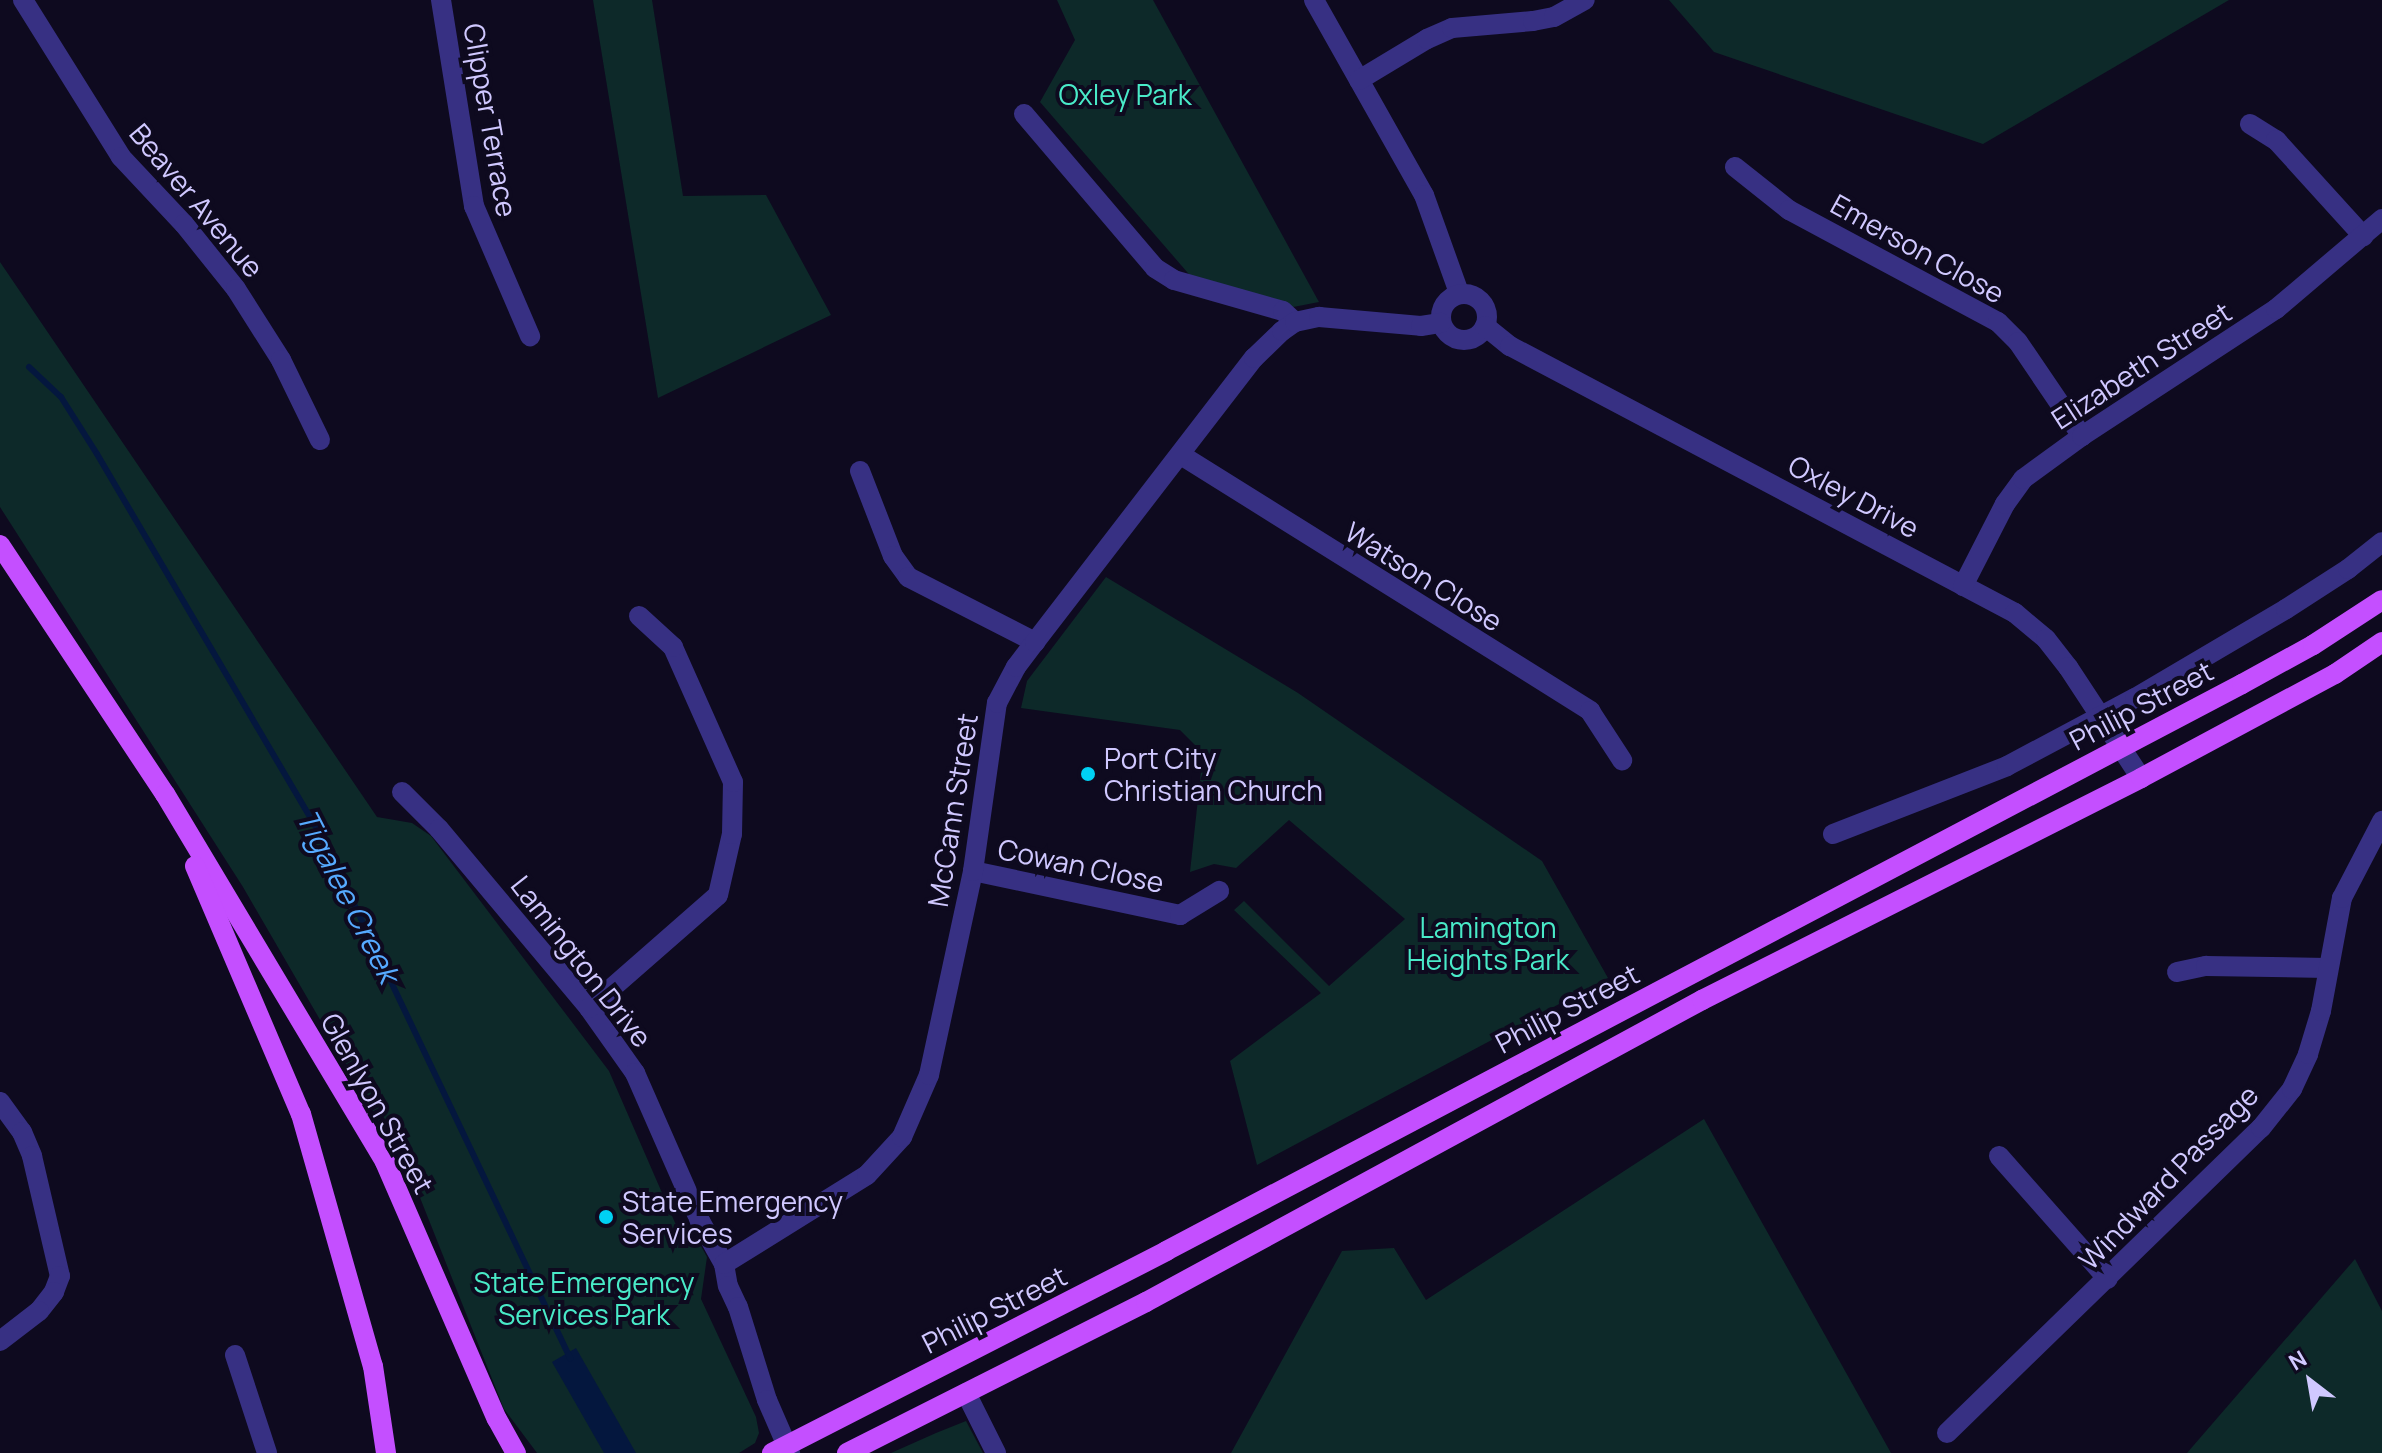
<!DOCTYPE html>
<html>
<head>
<meta charset="utf-8">
<style>
  body { margin:0 }
  #map { position:relative; width:2382px; height:1453px; overflow:hidden; background:#0e0a1f; font-family:Manrope,sans-serif }
  div>[style] { position:absolute }
  .green>* { inset:0; background:#0d2929 }
  .water>* { inset:0; background:#04173e }
  .stream>* { height:6px; margin:-3px; padding:0 3px; transform-origin:3px; border-radius:3px; background:#04173e }
  .minor>* { height:20px; margin:-10px; padding:0 10px; transform-origin:10px; border-radius:10px; background:#373083 }
  .minor>.ring { margin:-10px; padding:0; box-sizing:content-box; background:none; border:20px solid #373083; border-radius:50% }
  .major>* { height:20px; margin:-10px; padding:0 10px; transform-origin:10px; border-radius:10px; background:#c44fff }
  .dots>* { width:22px; height:22px; translate:-50% -50%; box-sizing:border-box; border:4px solid #0e0a1f; border-radius:50% }
  span { translate:-50% -50%; white-space:nowrap; text-align:center; line-height:1.15; -webkit-text-stroke:8px #0e0a1f; paint-order:stroke }
  .park-label { font-size:28px; color:#49eac8 }
  .street-label { font-size:28px; color:#d0c8ff }
  .poi-label { font-size:28px; color:#d0c8ff }
  .left { translate:0 -50%; text-align:left }
  .water-label { font-size:30px; color:#56aaff; font-style:italic }
  .north { position:absolute; left:2270px; top:1341px; width:80px; height:80px; -webkit-text-stroke:6px #0e0a1f; paint-order:stroke; rotate:329deg; font-size:22px; font-weight:700; line-height:32px; text-align:center; color:#d0c8ff }
  .north::after { content:''; display:block; margin:auto; width:28px; height:36px; background:#d0c8ff; clip-path:polygon(50% 0,100% 100%,50% 72%,0 100%) }
</style>
</head>
<body>
<div id="map">
  <div class="green">
    <i style="clip-path:polygon(593px 0,652px 0,683px 196px,766px 195px,831px 315px,658px 398px)"></i>
    <i style="clip-path:polygon(1057px 0,1153px 0,1319px 302px,1288px 308px,1200px 287px,1040px 102px,1075px 40px)"></i>
    <i style="clip-path:polygon(1669px 0,2229px 0,1983px 144px,1714px 52px)"></i>
    <i style="clip-path:polygon(0 262px,377px 817px,412px 823px,431px 836px,609px 1071px,676px 1225px,701px 1246px,707px 1257px,701px 1299px,756px 1417px,759px 1433px,755px 1443px,739px 1453px,537px 1453px,504px 1409px,413px 1180px,243px 887px,0 507px)"></i>
    <i style="clip-path:polygon(1106px 577px,1298px 693px,1542px 861px,1608px 978px,1257px 1165px,1230px 1061px,1321px 993px,1234px 910px,1244px 901px,1329px 986px,1405px 919px,1289px 820px,1236px 868px,1214px 864px,1190px 872px,1203px 753px,1180px 730px,1021px 708px,1027px 681px)"></i>
    <i style="clip-path:polygon(1704px 1119px,1891px 1453px,1231px 1453px,1342px 1251px,1394px 1248px,1426px 1300px)"></i>
    <i style="clip-path:polygon(2355px 1259px,2382px 1311px,2382px 1453px,2187px 1453px)"></i>
    <i style="clip-path:polygon(966px 1421px,983px 1453px,891px 1453px,936px 1433px)"></i>
  </div>
  <div class="water">
    <i style="clip-path:polygon(576px 1348px,636px 1453px,604px 1453px,552px 1362px)"></i>
  </div>
  <div class="stream">
    <i style="left:29px;top:367px;width:44px;rotate:43.2deg"></i>
    <i style="left:61px;top:397px;width:67px;rotate:57.7deg"></i>
    <i style="left:97px;top:454px;width:449px;rotate:59.6deg"></i>
    <i style="left:324px;top:841px;width:573px;rotate:64.55deg"></i>
  </div>
  <div class="minor">
    <i style="left:23px;top:0;width:185px;rotate:58deg"></i>
    <i style="left:121px;top:157px;width:92px;rotate:46.8deg"></i>
    <i style="left:184px;top:224px;width:83px;rotate:51.3deg"></i>
    <i style="left:236px;top:289px;width:84px;rotate:57.6deg"></i>
    <i style="left:281px;top:360px;width:89px;rotate:64deg"></i>
    <i style="left:441px;top:0;width:209px;rotate:80.9deg"></i>
    <i style="left:474px;top:206px;width:142px;rotate:66.7deg"></i>
    <i style="left:1314px;top:0;width:224px;rotate:60.6deg"></i>
    <i style="left:1424px;top:195px;width:104px;rotate:70.3deg"></i>
    <i style="left:1359px;top:80px;width:79px;rotate:-31.1deg"></i>
    <i style="left:1427px;top:39px;width:27px;rotate:-24deg"></i>
    <i style="left:1452px;top:28px;width:81px;rotate:-4.9deg"></i>
    <i style="left:1533px;top:21px;width:21px;rotate:-11deg"></i>
    <i style="left:1554px;top:17px;width:35px;rotate:-29deg"></i>
    <i style="left:1024px;top:114px;width:202px;rotate:49.6deg"></i>
    <i style="left:1155px;top:268px;width:22px;rotate:32deg"></i>
    <i style="left:1174px;top:280px;width:113px;rotate:15.9deg"></i>
    <i style="left:1283px;top:311px;width:16px;rotate:43deg"></i>
    <i style="left:2250px;top:124px;width:31px;rotate:32deg"></i>
    <i style="left:2276px;top:140px;width:130px;rotate:47.8deg"></i>
    <i style="left:1735px;top:167px;width:69px;rotate:38.5deg"></i>
    <i style="left:1789px;top:210px;width:237px;rotate:28.2deg"></i>
    <i style="left:1998px;top:322px;width:28px;rotate:45deg"></i>
    <i style="left:2018px;top:342px;width:114px;rotate:55.8deg"></i>
    <i class="ring" style="left:1441px;top:294px;width:26px;height:26px"></i>
    <i style="left:1485px;top:326px;width:32px;rotate:39deg"></i>
    <i style="left:1510px;top:346px;width:571px;rotate:27.87deg"></i>
    <i style="left:2015px;top:613px;width:40px;rotate:40deg"></i>
    <i style="left:2046px;top:639px;width:36px;rotate:52deg"></i>
    <i style="left:2068px;top:667px;width:133px;rotate:56.7deg"></i>
    <i style="left:1181px;top:455px;width:483px;rotate:32deg"></i>
    <i style="left:1590px;top:711px;width:59px;rotate:56.9deg"></i>
    <i style="left:860px;top:471px;width:91px;rotate:68.8deg"></i>
    <i style="left:893px;top:556px;width:26px;rotate:54deg"></i>
    <i style="left:908px;top:577px;width:143px;rotate:27.1deg"></i>
    <i style="left:1963px;top:586px;width:92px;rotate:-62.9deg"></i>
    <i style="left:2005px;top:504px;width:31px;rotate:-54deg"></i>
    <i style="left:2023px;top:479px;width:73px;rotate:-36.1deg"></i>
    <i style="left:2082px;top:436px;width:232px;rotate:-33.2deg"></i>
    <i style="left:2276px;top:309px;width:139px;rotate:-40.3deg"></i>
    <i style="left:402px;top:792px;width:52px;rotate:45deg"></i>
    <i style="left:439px;top:829px;width:234px;rotate:50deg"></i>
    <i style="left:589px;top:1008px;width:80px;rotate:54.7deg"></i>
    <i style="left:635px;top:1073px;width:162px;rotate:66.3deg"></i>
    <i style="left:700px;top:1221px;width:49px;rotate:60.8deg"></i>
    <i style="left:724px;top:1264px;width:22px;rotate:80deg"></i>
    <i style="left:728px;top:1286px;width:23px;rotate:65deg"></i>
    <i style="left:738px;top:1307px;width:97px;rotate:72.7deg"></i>
    <i style="left:767px;top:1400px;width:58px;rotate:66.5deg"></i>
    <i style="left:1833px;top:834px;width:187px;rotate:-21.3deg"></i>
    <i style="left:2007px;top:766px;width:145px;rotate:-28deg"></i>
    <i style="left:2135px;top:698px;width:175px;rotate:-30.5deg"></i>
    <i style="left:2286px;top:609px;width:74px;rotate:-32.8deg"></i>
    <i style="left:2348px;top:569px;width:43px;rotate:-38.5deg"></i>
    <i style="left:973px;top:871px;width:212px;rotate:12deg"></i>
    <i style="left:1180px;top:915px;width:46px;rotate:-31.6deg"></i>
    <i style="left:2177px;top:972px;width:30px;rotate:-12deg"></i>
    <i style="left:2206px;top:966px;width:121px;rotate:0.9deg"></i>
    <i style="left:589px;top:1008px;width:171px;rotate:-41.2deg"></i>
    <i style="left:718px;top:895px;width:63px;rotate:-77.1deg"></i>
    <i style="left:732px;top:834px;width:52px;rotate:-88.9deg"></i>
    <i style="left:733px;top:782px;width:148px;rotate:-114deg"></i>
    <i style="left:673px;top:647px;width:46px;rotate:-137.6deg"></i>
    <i style="left:0;top:1102px;width:37px;rotate:54deg"></i>
    <i style="left:22px;top:1132px;width:26px;rotate:67deg"></i>
    <i style="left:32px;top:1156px;width:123px;rotate:76.9deg"></i>
    <i style="left:60px;top:1276px;width:17px;rotate:111deg"></i>
    <i style="left:54px;top:1292px;width:24px;rotate:128deg"></i>
    <i style="left:39px;top:1311px;width:49px;rotate:142.4deg"></i>
    <i style="left:1999px;top:1156px;width:164px;rotate:48.5deg"></i>
    <i style="left:724px;top:1264px;width:168px;rotate:-31.9deg"></i>
    <i style="left:867px;top:1175px;width:52px;rotate:-47.4deg"></i>
    <i style="left:902px;top:1137px;width:68px;rotate:-66.5deg"></i>
    <i style="left:929px;top:1075px;width:209px;rotate:-77.8deg"></i>
    <i style="left:973px;top:871px;width:170px;rotate:-81.9deg"></i>
    <i style="left:997px;top:703px;width:41px;rotate:-62.2deg"></i>
    <i style="left:1016px;top:667px;width:31px;rotate:-53deg"></i>
    <i style="left:1035px;top:642px;width:359px;rotate:-52.4deg"></i>
    <i style="left:1254px;top:358px;width:39px;rotate:-44deg"></i>
    <i style="left:1282px;top:331px;width:16px;rotate:-35deg"></i>
    <i style="left:1295px;top:322px;width:25px;rotate:-12deg"></i>
    <i style="left:1319px;top:317px;width:102px;rotate:5deg"></i>
    <i style="left:1421px;top:326px;width:20px;rotate:-9deg"></i>
    <i style="left:235px;top:1355px;width:103px;rotate:71.9deg"></i>
    <i style="left:966px;top:1393px;width:67px;rotate:63.4deg"></i>
    <i style="left:1947px;top:1433px;width:438px;rotate:-44.2deg"></i>
    <i style="left:2261px;top:1128px;width:50px;rotate:-51.5deg"></i>
    <i style="left:2292px;top:1089px;width:38px;rotate:-65deg"></i>
    <i style="left:2308px;top:1054px;width:45px;rotate:-73.2deg"></i>
    <i style="left:2321px;top:1011px;width:115px;rotate:-79.5deg"></i>
    <i style="left:2342px;top:898px;width:87px;rotate:-62.5deg"></i>
  </div>
  <div class="major">
    <i style="left:0;top:545px;width:299px;rotate:56.5deg"></i>
    <i style="left:165px;top:794px;width:429px;rotate:59.1deg"></i>
    <i style="left:385px;top:1162px;width:280px;rotate:66.5deg"></i>
    <i style="left:497px;top:1419px;width:39px;rotate:61deg"></i>
    <i style="left:195px;top:866px;width:270px;rotate:66.9deg"></i>
    <i style="left:301px;top:1114px;width:262px;rotate:74.1deg"></i>
    <i style="left:373px;top:1366px;width:88px;rotate:81.5deg"></i>
    <i style="left:772px;top:1453px;width:443px;rotate:-27.1deg"></i>
    <i style="left:1166px;top:1251px;width:1216px;rotate:-27.79deg"></i>
    <i style="left:2242px;top:684px;width:81px;rotate:-28.8deg"></i>
    <i style="left:2313px;top:645px;width:82px;rotate:-33.1deg"></i>
    <i style="left:847px;top:1453px;width:335px;rotate:-26.8deg"></i>
    <i style="left:1146px;top:1302px;width:633px;rotate:-28.51deg"></i>
    <i style="left:1702px;top:1000px;width:492px;rotate:-26.8deg"></i>
    <i style="left:2141px;top:778px;width:220px;rotate:-28.2deg"></i>
    <i style="left:2335px;top:674px;width:57px;rotate:-34.2deg"></i>
  </div>
  <div class="dots">
    <i style="left:1088px;top:774px;background:#00d1f3"></i>
    <i style="left:606px;top:1217px;background:#00d1f3"></i>
  </div>
  <div class="park-label">
    <span style="left:1125px;top:94px">Oxley Park</span>
    <span style="left:1488px;top:943px">Lamington<br>Heights Park</span>
    <span style="left:584px;top:1298px">State Emergency<br>Services Park</span>
  </div>
  <div class="street-label">
    <span style="left:491px;top:120px;rotate:80deg">Clipper Terrace</span>
    <span style="left:197px;top:200px;rotate:50deg">Beaver Avenue</span>
    <span style="left:1918px;top:248px;rotate:29deg">Emerson Close</span>
    <span style="left:2141px;top:365px;rotate:-33deg">Elizabeth Street</span>
    <span style="left:1854px;top:496px;rotate:28deg">Oxley Drive</span>
    <span style="left:1424px;top:576px;rotate:32deg">Watson Close</span>
    <span style="left:2141px;top:705px;rotate:-28deg">Philip Street</span>
    <span style="left:952px;top:810px;rotate:-81deg">McCann Street</span>
    <span style="left:1081px;top:865px;rotate:12deg">Cowan Close</span>
    <span style="left:582px;top:961px;rotate:52deg">Lamington Drive</span>
    <span style="left:1567px;top:1008px;rotate:-28deg">Philip Street</span>
    <span style="left:378px;top:1103px;rotate:61deg">Glenlyon Street</span>
    <span style="left:2168px;top:1177px;rotate:-46deg">Windward Passage</span>
    <span style="left:994px;top:1309px;rotate:-27deg">Philip Street</span>
  </div>
  <div class="poi-label">
    <span class="left" style="left:1104px;top:774px">Port City<br>Christian Church</span>
    <span class="left" style="left:622px;top:1217px">State Emergency<br>Services</span>
  </div>
  <div class="water-label">
    <span style="left:348px;top:896px;rotate:63deg">Tigalee Creek</span>
  </div>
  <div class="north">N</div>
</div>
</body>
</html>
